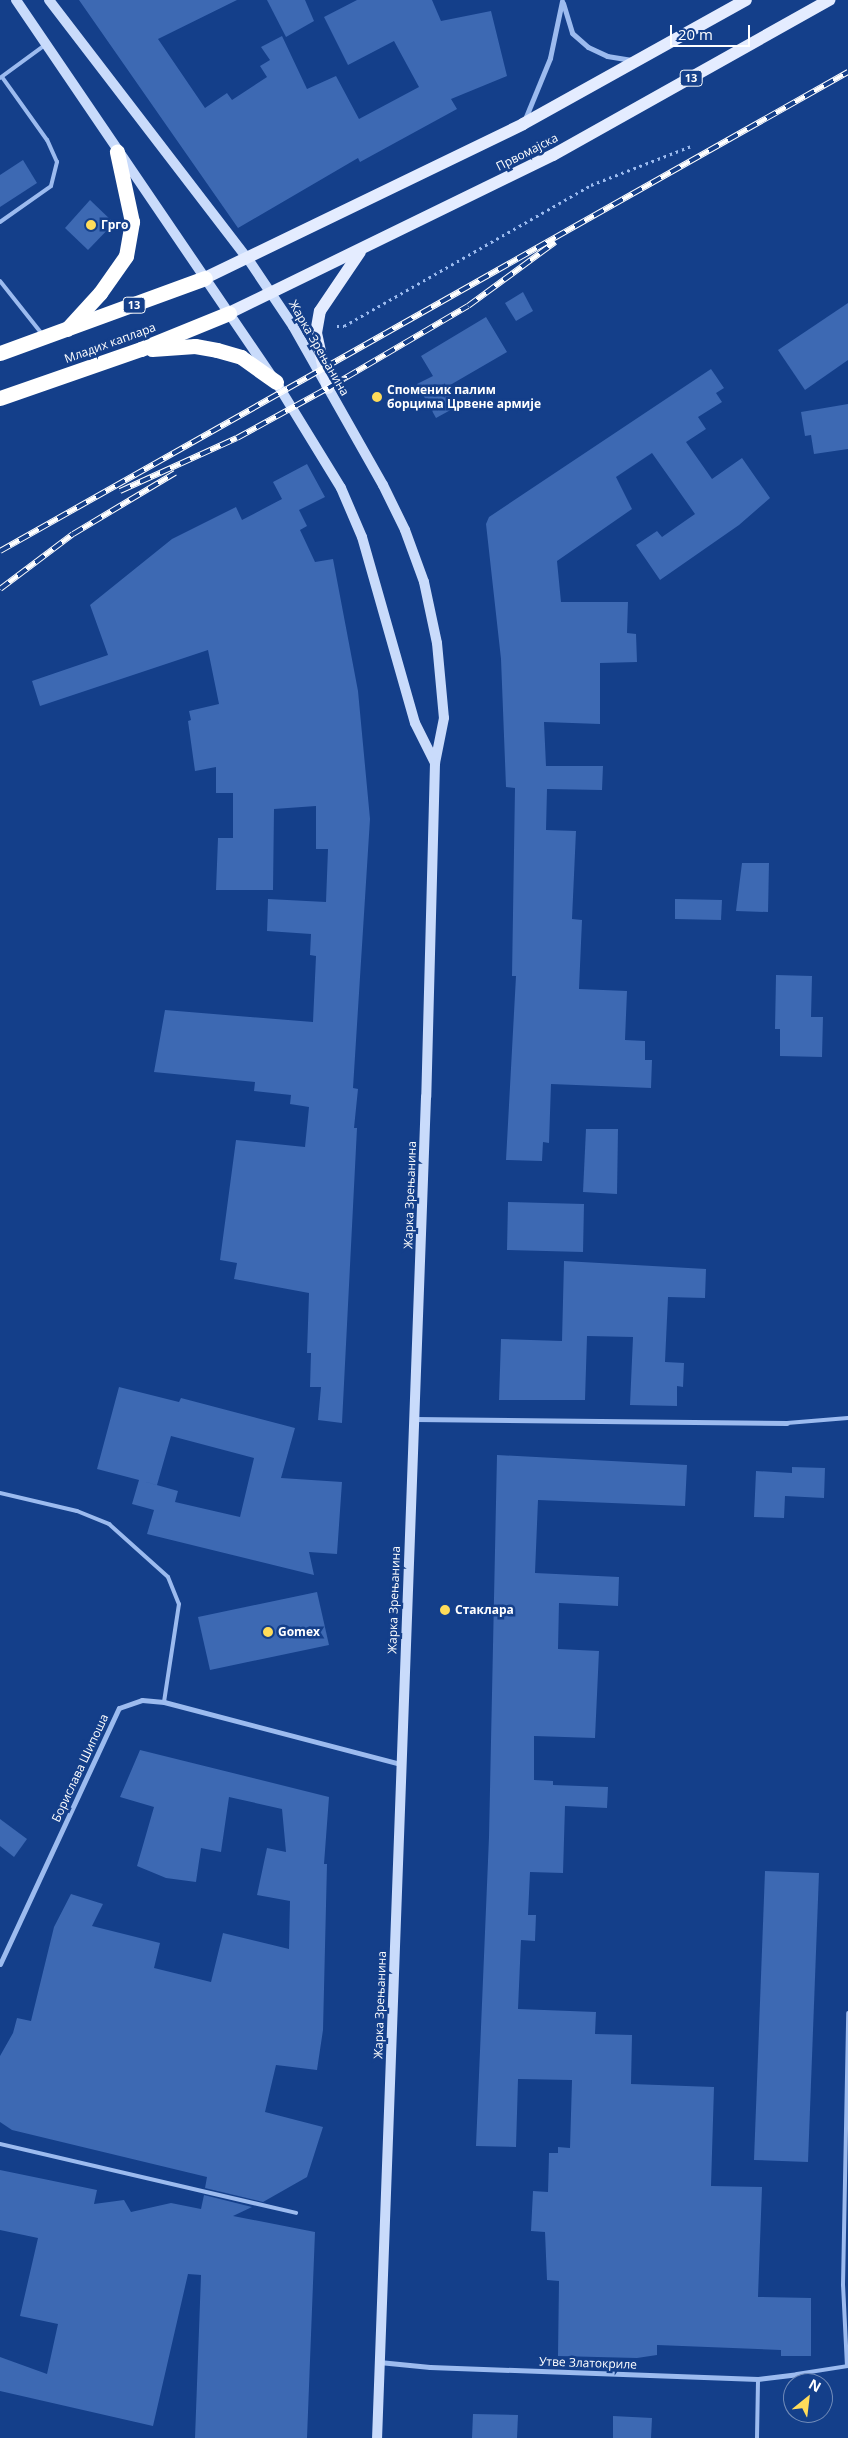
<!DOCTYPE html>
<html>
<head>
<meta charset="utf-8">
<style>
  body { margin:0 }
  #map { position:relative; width:848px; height:2438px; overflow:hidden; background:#143f8a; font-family:"Open Sans",sans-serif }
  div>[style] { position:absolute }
  .building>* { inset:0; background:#3d69b3 }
  .path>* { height:3px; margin-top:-1.5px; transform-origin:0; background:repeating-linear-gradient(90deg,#9cbbef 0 2.5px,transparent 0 6.5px) }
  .lane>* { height:4px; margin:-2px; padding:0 2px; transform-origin:2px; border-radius:2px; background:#9cbbef }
  .street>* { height:5px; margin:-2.5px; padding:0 2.5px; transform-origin:2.5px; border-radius:2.5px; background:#9cbbef }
  .secondary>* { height:10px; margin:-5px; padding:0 5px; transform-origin:5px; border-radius:5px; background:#c9dbfb }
  .primary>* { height:12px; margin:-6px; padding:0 6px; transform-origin:6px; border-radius:6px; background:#e4ecff }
  .highway>* { height:15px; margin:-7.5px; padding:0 7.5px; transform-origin:7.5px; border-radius:7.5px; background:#fff }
  .rail>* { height:5.5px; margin-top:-2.75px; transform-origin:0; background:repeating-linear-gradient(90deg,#143f8a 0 11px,#fff 0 22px); box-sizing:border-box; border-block:1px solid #fff }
  .dots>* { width:14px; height:14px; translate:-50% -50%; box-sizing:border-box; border:2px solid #143f8a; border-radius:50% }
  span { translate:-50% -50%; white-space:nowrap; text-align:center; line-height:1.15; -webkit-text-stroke:5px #143f8a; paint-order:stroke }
  .shield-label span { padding:1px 4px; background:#143f8a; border:1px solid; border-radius:4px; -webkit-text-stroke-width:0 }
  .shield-label { font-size:11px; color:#fff; font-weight:700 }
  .street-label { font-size:12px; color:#fff }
  .poi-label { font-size:12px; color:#fff; font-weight:700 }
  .left { translate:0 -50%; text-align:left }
  .north { position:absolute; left:783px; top:2373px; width:50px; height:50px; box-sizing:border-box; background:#143f8a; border:1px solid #728cb9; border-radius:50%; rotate:29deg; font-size:14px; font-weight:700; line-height:20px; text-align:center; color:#fff }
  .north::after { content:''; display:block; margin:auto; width:18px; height:22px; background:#ffdc5a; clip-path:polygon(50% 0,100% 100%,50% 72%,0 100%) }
  .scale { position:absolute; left:670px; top:25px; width:80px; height:22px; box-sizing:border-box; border:2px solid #fff; border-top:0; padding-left:6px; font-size:15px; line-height:18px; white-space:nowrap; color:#fff; -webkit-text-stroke:4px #143f8a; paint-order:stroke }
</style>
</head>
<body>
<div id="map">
  <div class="building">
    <i style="clip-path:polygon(79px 0,237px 0,158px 39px,205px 108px,227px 93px,232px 100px,267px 77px,260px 66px,270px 60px,261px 47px,282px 36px,307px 89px,336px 76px,359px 119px,419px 87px,394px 41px,348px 65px,324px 17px,357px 0,432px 0,441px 21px,491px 11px,507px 76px,451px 99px,457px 109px,360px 162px,358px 158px,238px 228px)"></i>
    <i style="clip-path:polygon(267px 0,305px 0,314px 21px,286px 37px)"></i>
    <i style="clip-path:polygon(23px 160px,37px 183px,0 207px,0 175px)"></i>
    <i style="clip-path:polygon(90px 200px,114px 223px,88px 250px,65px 228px)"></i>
    <i style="clip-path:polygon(523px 292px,533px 311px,516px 321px,505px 303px)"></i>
    <i style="clip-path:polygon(848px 303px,848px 360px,805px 390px,778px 350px)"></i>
    <i style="clip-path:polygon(486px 317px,507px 352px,445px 388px,456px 407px,436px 418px,417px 384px,433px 376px,421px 356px)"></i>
    <i style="clip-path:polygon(711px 369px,724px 388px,716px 393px,722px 402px,698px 417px,706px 429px,686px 442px,712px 479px,742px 458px,770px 498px,739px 525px,660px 580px,636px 545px,657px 531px,662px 537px,695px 514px,652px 453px,616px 477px,632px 509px,557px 561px,561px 602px,628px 602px,627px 633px,636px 634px,637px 662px,600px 663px,600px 724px,544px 722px,546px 766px,603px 766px,602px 790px,547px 789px,546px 830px,576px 831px,572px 919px,582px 920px,579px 989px,627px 991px,625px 1040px,645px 1041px,645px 1060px,652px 1060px,651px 1088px,551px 1084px,549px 1143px,543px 1142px,542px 1161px,506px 1160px,516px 976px,512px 976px,515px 788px,506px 787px,501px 659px,486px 524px,489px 517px)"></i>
    <i style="clip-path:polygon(848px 404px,848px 449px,814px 454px,811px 435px,805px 436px,801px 412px)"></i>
    <i style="clip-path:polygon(307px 464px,325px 497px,299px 510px,307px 526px,300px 530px,315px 562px,333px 559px,358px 691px,370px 819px,353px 1088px,358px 1089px,354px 1128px,357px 1128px,342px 1423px,318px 1420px,321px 1387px,310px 1387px,311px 1353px,307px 1353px,309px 1293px,234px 1279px,237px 1263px,220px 1260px,236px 1140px,305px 1147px,309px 1107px,290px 1104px,291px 1095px,254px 1091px,255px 1082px,154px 1072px,165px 1010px,313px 1022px,316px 956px,310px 955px,311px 934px,267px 931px,268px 899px,326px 902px,328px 849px,316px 849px,316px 806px,274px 809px,273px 890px,216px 890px,218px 838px,233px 838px,233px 793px,216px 793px,216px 767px,195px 771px,188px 721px,191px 720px,189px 711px,219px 704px,208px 650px,40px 706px,32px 681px,108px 655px,90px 605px,172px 539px,236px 507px,242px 520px,282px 499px,273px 482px)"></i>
    <i style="clip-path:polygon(742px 863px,769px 863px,768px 912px,736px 911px)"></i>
    <i style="clip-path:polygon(675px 899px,722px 900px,721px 920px,675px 919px)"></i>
    <i style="clip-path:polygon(776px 975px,812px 976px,811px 1017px,823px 1017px,822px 1057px,780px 1056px,780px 1029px,775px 1029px)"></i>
    <i style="clip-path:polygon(586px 1129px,618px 1129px,617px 1194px,583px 1192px)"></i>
    <i style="clip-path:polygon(508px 1202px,584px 1204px,583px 1252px,507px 1250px)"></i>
    <i style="clip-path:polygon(564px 1261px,706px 1269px,705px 1298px,668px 1297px,665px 1362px,684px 1363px,683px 1387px,677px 1386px,677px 1406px,630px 1405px,633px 1337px,587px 1336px,585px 1400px,499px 1400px,501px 1339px,562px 1341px)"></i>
    <i style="clip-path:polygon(evenodd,119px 1387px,179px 1402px,181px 1398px,295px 1428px,281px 1478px,342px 1482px,337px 1554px,309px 1552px,314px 1575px,147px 1534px,154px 1510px,132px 1504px,139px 1480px,97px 1469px,119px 1387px,171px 1436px,254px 1458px,240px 1517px,175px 1502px,178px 1491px,139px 1480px,157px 1485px,171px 1436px)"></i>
    <i style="clip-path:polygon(497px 1455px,687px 1465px,685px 1506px,538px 1500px,535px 1573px,619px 1577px,618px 1606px,559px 1603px,558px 1649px,599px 1651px,595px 1738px,534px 1736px,534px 1780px,553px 1781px,553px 1785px,608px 1787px,607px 1808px,565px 1806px,563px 1873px,530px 1872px,528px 1915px,536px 1915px,535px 1941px,521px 1940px,518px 2009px,596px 2012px,595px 2034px,632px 2035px,631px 2084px,714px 2087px,711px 2186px,762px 2187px,758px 2297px,811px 2298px,811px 2356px,781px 2356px,781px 2350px,657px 2345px,657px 2355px,637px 2358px,558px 2356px,559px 2281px,547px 2280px,545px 2232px,531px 2231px,533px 2191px,548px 2192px,549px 2153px,558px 2153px,558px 2147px,570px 2148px,572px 2080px,518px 2079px,516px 2147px,476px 2146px,489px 1837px)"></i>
    <i style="clip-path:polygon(792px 1467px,825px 1468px,824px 1498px,785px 1496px,784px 1518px,754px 1517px,756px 1471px,792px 1473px)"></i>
    <i style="clip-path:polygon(317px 1592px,329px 1645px,210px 1670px,198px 1617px)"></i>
    <i style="clip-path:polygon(140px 1750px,329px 1797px,324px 1864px,327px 1864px,323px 2030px,317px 2070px,276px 2065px,265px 2112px,323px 2127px,307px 2177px,263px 2202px,205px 2188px,207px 2177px,12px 2130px,0 2122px,0 2056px,13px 2033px,17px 2018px,31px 2021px,54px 1927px,71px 1894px,103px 1904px,92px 1926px,160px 1943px,154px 1968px,211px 1982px,223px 1933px,289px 1949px,290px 1901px,257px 1895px,267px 1848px,286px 1852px,282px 1809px,229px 1797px,221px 1852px,201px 1848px,196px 1882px,166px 1878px,137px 1866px,154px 1807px,120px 1797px)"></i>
    <i style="clip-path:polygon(0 1819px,27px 1839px,14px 1857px,0 1846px)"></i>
    <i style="clip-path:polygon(765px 1871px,819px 1873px,808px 2162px,754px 2160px)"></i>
    <i style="clip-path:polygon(0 2170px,97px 2190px,94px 2204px,124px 2200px,131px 2212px,171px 2203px,201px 2209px,204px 2195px,252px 2207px,233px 2216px,315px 2232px,307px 2438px,195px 2438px,201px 2275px,188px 2274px,153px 2426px,0 2391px,0 2357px,47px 2374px,58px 2324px,20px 2316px,38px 2238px,0 2230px)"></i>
    <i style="clip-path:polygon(473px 2414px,518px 2415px,517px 2438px,472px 2438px)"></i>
    <i style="clip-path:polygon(613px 2416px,652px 2418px,651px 2438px,613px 2438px)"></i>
  </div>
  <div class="path">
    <i style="left:337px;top:326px;width:7px"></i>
    <i style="left:344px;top:326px;width:284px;rotate:-29.7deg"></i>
    <i style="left:591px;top:185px;width:110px;rotate:-21.2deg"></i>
  </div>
  <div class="lane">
    <i style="left:0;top:78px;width:56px;rotate:-36.3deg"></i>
    <i style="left:0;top:222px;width:62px;rotate:-35.2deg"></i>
    <i style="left:51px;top:186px;width:25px;rotate:-76deg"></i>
    <i style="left:57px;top:162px;width:24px;rotate:-114deg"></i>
    <i style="left:47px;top:140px;width:77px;rotate:-125.5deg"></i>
    <i style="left:0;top:281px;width:68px;rotate:51.6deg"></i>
    <i style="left:787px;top:1423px;width:61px;rotate:-4.7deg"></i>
    <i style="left:0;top:1493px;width:79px;rotate:13.2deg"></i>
    <i style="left:77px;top:1511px;width:35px;rotate:22deg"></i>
    <i style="left:109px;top:1524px;width:79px;rotate:41.9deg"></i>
    <i style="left:168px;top:1577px;width:29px;rotate:68deg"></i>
    <i style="left:179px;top:1604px;width:99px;rotate:98.7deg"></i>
    <i style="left:0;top:2144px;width:304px;rotate:13.1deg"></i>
    <i style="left:847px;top:2366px;width:81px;rotate:-92.8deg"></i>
    <i style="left:843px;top:2285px;width:272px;rotate:-88.9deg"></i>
    <i style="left:797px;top:2374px;width:52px;rotate:-8.9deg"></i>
    <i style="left:757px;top:2438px;width:59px;rotate:-89deg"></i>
  </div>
  <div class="street">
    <i style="left:563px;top:3px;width:31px;rotate:73deg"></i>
    <i style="left:572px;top:33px;width:21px;rotate:41deg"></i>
    <i style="left:588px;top:47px;width:21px;rotate:25deg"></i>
    <i style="left:607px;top:56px;width:25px;rotate:9deg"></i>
    <i style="left:525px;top:119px;width:66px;rotate:-67.7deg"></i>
    <i style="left:550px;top:58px;width:58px;rotate:-78.1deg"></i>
    <i style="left:415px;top:1419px;width:372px;rotate:0.6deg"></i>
    <i style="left:0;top:1964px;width:282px;rotate:-65.1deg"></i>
    <i style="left:119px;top:1708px;width:24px;rotate:-19deg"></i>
    <i style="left:142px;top:1700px;width:22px;rotate:5deg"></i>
    <i style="left:164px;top:1702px;width:245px;rotate:14.7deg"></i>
    <i style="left:379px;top:2362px;width:51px;rotate:5.6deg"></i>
    <i style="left:430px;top:2367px;width:328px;rotate:2.1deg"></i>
    <i style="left:758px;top:2379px;width:39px;rotate:-7deg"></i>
  </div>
  <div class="secondary">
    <i style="left:16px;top:0;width:462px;rotate:55.8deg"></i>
    <i style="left:276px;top:382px;width:124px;rotate:58.5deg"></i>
    <i style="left:341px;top:488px;width:53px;rotate:66.8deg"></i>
    <i style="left:362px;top:537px;width:193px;rotate:74.1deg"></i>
    <i style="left:415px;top:723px;width:45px;rotate:63.4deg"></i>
    <i style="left:49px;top:0;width:327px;rotate:52.5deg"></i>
    <i style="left:248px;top:259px;width:81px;rotate:56.1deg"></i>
    <i style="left:293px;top:326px;width:183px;rotate:60.5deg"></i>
    <i style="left:383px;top:485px;width:50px;rotate:63.9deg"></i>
    <i style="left:405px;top:530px;width:55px;rotate:69.9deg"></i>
    <i style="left:424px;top:582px;width:62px;rotate:78deg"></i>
    <i style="left:437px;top:643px;width:75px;rotate:84.7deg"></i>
    <i style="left:444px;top:718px;width:46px;rotate:101.3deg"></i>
    <i style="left:435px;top:763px;width:334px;rotate:91.5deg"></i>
    <i style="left:426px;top:1097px;width:1342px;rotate:92.09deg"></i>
  </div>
  <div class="primary">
    <i style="left:205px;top:278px;width:353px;rotate:-25.8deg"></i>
    <i style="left:523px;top:124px;width:255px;rotate:-29.1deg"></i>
    <i style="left:229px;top:313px;width:360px;rotate:-26deg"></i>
    <i style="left:553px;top:155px;width:317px;rotate:-29.3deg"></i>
    <i style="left:328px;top:388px;width:56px;rotate:-102.3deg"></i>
    <i style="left:316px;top:333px;width:22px;rotate:-80deg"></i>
    <i style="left:320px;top:311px;width:71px;rotate:-55.9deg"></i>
  </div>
  <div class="highway">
    <i style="left:67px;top:329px;width:49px;rotate:-47.5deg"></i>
    <i style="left:100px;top:293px;width:45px;rotate:-54.9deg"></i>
    <i style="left:126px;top:256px;width:35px;rotate:-80deg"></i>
    <i style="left:132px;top:222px;width:72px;rotate:-102.1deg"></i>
    <i style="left:152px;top:349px;width:43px;rotate:-4deg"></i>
    <i style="left:195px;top:346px;width:22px;rotate:10deg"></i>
    <i style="left:217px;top:350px;width:25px;rotate:16deg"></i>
    <i style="left:241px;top:357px;width:43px;rotate:35.5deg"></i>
    <i style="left:0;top:353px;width:218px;rotate:-20.1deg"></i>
    <i style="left:0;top:398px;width:149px;rotate:-19.2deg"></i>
    <i style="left:141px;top:349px;width:95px;rotate:-22.2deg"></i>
  </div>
  <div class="rail">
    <i style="left:120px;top:491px;width:128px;rotate:-24.4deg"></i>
    <i style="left:237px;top:438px;width:104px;rotate:-28.8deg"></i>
    <i style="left:328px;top:388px;width:162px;rotate:-30.4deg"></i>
    <i style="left:468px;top:306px;width:108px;rotate:-36.3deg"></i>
    <i style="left:0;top:551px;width:974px;rotate:-29.46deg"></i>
    <i style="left:0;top:589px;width:91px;rotate:-37deg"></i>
    <i style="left:73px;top:534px;width:119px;rotate:-30.9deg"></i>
  </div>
  <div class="dots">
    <i style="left:91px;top:225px;background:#ffdc5a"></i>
    <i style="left:377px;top:397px;background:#ffdc5a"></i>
    <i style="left:445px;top:1610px;background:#ffdc5a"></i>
    <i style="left:268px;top:1632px;background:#ffdc5a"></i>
  </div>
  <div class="shield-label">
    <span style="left:691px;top:78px">13</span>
    <span style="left:134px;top:305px">13</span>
  </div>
  <div class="street-label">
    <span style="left:527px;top:152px;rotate:-27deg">Првомајска</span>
    <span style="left:110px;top:343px;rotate:-20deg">Младих каплара</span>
    <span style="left:319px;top:348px;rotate:60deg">Жарка Зрењанина</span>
    <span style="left:410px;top:1195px;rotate:-88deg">Жарка Зрењанина</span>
    <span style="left:394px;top:1600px;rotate:-88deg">Жарка Зрењанина</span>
    <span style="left:80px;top:1768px;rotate:-65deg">Борислава Шипоша</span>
    <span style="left:380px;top:2005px;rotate:-88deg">Жарка Зрењанина</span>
    <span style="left:588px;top:2363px;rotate:2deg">Утве Златокриле</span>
  </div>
  <div class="poi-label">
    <span class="left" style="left:101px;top:225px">Грго</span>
    <span class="left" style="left:387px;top:397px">Споменик палим<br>борцима Црвене армије</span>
    <span class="left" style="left:455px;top:1610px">Стаклара</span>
    <span class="left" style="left:278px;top:1632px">Gomex</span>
  </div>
  <div class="north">N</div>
  <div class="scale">20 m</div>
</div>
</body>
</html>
